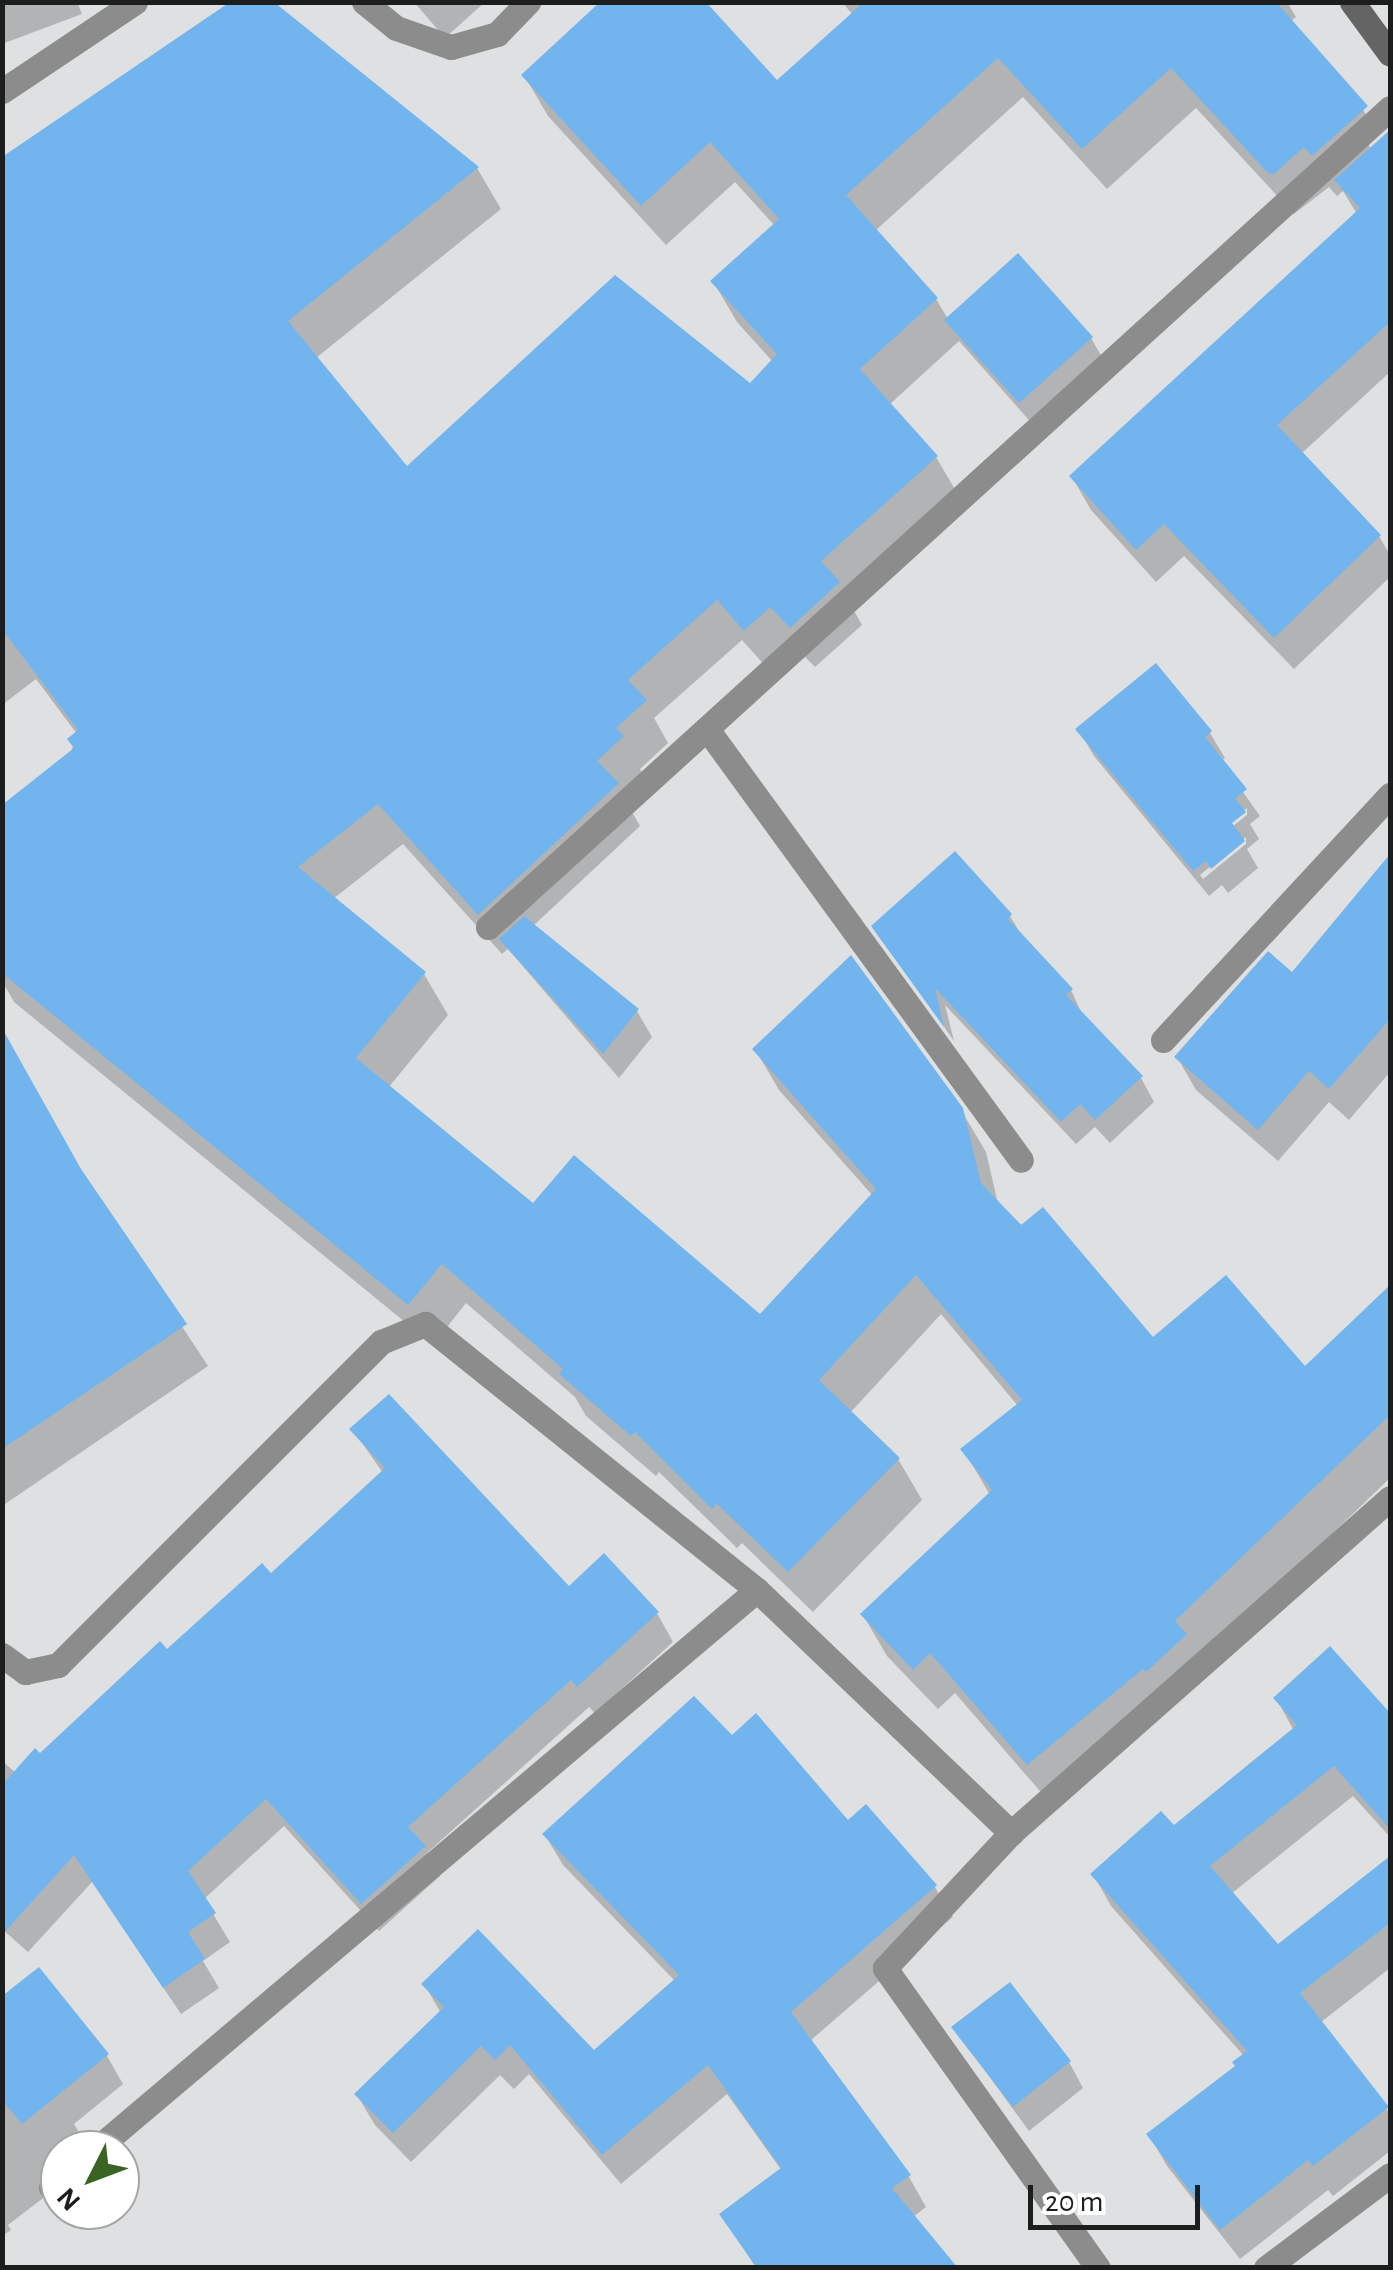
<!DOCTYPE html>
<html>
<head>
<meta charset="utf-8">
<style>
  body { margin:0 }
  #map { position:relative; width:1393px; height:2270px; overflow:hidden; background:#dfe0e2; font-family:"Alegreya Sans",sans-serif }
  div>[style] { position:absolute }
  .shadow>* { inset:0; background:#0003 }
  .building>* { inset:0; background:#72b5ee }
  .street>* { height:25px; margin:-12.5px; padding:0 12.5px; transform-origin:12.5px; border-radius:12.5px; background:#8d8c8c }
  .secondary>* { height:25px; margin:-12.5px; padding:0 12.5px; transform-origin:12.5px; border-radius:12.5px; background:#656464 }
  span { translate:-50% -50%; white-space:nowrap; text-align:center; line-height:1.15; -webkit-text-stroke:8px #fff; paint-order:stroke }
  .frame { position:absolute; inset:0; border:5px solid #1c1d1d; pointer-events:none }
  .north { position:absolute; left:40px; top:2130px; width:100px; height:100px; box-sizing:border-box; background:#fff; border:2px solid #a4a5a5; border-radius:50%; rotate:228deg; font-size:28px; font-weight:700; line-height:40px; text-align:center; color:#1c1d1d }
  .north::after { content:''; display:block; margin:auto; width:35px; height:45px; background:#3a6421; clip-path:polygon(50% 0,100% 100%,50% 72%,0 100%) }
  .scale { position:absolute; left:1028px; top:2185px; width:172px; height:45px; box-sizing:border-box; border:5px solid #1c1d1d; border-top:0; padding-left:12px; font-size:30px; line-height:35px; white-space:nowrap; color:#1c1d1d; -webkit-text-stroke:8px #fff; paint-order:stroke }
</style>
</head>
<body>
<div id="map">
  <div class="shadow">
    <i style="clip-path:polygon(2px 2px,77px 2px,82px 14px,2px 44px)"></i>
    <i style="clip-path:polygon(414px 2px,485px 2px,445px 38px)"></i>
    <i style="clip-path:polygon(842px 2px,1287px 2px,1296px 17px,1290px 22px,1354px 94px,1378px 135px,1368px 144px,1372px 150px,1377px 145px,1390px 159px,1390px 372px,1301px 454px,1379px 536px,1390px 555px,1390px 577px,1294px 669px,1184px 556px,1156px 582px,1091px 510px,1072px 477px,1357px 214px,1343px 191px,1337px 196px,1329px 187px,1294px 214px,1196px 108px,1107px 189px,1023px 97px,875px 231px,936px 299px,948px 319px,1091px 338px,1106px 364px,1036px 428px,959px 341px,889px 405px,936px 457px,960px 498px,848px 600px,862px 625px,815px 667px,795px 647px,769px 670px,742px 640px,654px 718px,668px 743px,640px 769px,645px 779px,624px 798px,640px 826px,533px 926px,637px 1011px,652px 1037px,619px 1078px,508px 949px,502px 954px,403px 844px,333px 899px,424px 974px,448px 1015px,388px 1088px,534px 1206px,760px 1318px,873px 1196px,779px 1090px,755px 1049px,961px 1110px,986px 1152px,998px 1204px,1153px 1341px,1305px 1369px,1390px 1288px,1390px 1478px,1200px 1661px,1208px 1676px,1052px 1805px,955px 1693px,938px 1709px,887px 1656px,863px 1615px,990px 1495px,963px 1449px,1018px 1406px,941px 1314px,850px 1413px,898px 1459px,922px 1500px,813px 1612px,742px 1543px,737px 1548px,659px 1472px,656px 1476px,586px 1416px,575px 1397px,466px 1303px,433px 1345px,14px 1002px,2px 981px,2px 951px,77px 734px,36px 679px,2px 705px,2px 160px,477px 168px,501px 209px,316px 358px,407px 470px,750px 387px,773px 362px,737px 322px,713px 281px,775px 226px,735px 182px,666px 245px,548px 116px,524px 75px,777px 84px,853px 15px)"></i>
    <i style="clip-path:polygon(evenodd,1079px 730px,1210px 733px,1225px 758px,1221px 761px,1260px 816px,1250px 824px,1259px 839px,1247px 849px,1258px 868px,1228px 893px,1222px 885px,1209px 896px,1094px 756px,1079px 730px,1247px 808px,1247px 815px,1224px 833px,1221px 829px,1247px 808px,1079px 730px,1246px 837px,1246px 844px,1203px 879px,1200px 875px,1246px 837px)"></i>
    <i style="clip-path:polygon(1390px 858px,1390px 1072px,1349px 1120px,1329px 1102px,1278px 1161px,1196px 1090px,1177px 1057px,1292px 976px)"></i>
    <i style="clip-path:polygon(1010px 916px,1025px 941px,1071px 990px,1083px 1016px,1141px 1078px,1154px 1102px,1110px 1143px,1095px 1127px,1076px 1144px,945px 1005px,954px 1041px,874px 927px)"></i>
    <i style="clip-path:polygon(2px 1032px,83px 1176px,208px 1366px,2px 1506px)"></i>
    <i style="clip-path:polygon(353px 1430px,569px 1589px,657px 1613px,673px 1642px,595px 1713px,589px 1707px,427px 1853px,440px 1876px,379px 1931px,284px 1826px,204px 1899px,230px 1942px,203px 1961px,219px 1988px,181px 2014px,92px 1882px,28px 1952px,2px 1929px,2px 1761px,16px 1773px,40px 1756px,167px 1652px,271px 1577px,383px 1473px)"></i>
    <i style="clip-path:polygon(1330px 1650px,1390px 1717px,1390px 1837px,1353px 1796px,1231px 1894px,1278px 1947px,1390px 1860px,1390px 1968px,1320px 2023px,1390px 2114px,1390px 2151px,1333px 2196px,1328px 2190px,1240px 2259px,1167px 2166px,1149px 2135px,1237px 2067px,1244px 2056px,1111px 1906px,1093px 1874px,1173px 1828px,1294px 1731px,1276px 1698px)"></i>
    <i style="clip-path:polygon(732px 1738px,848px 1823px,866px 1808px,935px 1887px,953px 1917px,810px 2041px,909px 2177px,926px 2207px,913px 2217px,955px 2268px,756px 2268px,722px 2215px,782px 2171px,727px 2094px,621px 2184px,529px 2074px,514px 2089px,500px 2075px,411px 2162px,375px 2125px,357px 2095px,441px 2013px,424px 1984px,594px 2053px,676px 1982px,563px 1865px,545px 1835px)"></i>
    <i style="clip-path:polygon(39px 1970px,107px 2056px,123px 2084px,74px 2124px,90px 2150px,60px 2150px,60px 2185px,8px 2225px,11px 2230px,2px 2236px,2px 1999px)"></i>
    <i style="clip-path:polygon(954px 2028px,1069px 2062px,1083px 2088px,1029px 2131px)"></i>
  </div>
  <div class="building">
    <i style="clip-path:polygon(230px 2px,274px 2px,479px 167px,288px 321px,407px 466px,615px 275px,750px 383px,777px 354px,710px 281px,779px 219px,710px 142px,641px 206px,521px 75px,600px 2px,706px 2px,777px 80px,864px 2px,1276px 2px,1368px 106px,1312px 156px,1304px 147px,1274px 174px,1268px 173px,1171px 68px,1082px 149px,998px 58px,846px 195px,938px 298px,860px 369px,938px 456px,821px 561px,840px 582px,790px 628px,770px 607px,744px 631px,717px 600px,628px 680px,647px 700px,616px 728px,624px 736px,597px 761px,619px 783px,478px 915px,378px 804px,298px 867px,426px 972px,356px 1058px,533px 1203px,574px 1155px,760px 1314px,876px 1189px,752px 1049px,851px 955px,963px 1108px,981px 1183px,1021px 1225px,1043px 1207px,1153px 1337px,1226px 1275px,1305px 1366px,1390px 1285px,1390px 1415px,1175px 1621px,1187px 1634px,1146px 1672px,1143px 1669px,1027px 1765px,930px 1653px,913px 1670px,860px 1614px,992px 1490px,960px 1449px,1022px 1400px,916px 1275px,819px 1380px,900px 1458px,788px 1572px,717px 1504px,712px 1509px,635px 1432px,631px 1436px,559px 1374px,563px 1369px,442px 1264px,408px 1305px,2px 973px,2px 805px,74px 748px,67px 739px,78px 730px,2px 629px,2px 157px)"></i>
    <i style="clip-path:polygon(1390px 130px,1390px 322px,1277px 425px,1381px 535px,1274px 638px,1164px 524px,1136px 550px,1069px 476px,1360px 208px,1334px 180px)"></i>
    <i style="clip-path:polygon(1018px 253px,1093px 337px,1019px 403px,944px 320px)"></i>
    <i style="clip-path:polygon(1156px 663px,1212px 731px,1205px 737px,1247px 789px,1235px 799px,1246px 812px,1232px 823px,1245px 841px,1211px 869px,1206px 861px,1193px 871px,1075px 729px)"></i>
    <i style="clip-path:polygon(955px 851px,1012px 914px,1008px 919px,1073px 989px,1066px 995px,1143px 1076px,1095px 1120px,1080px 1104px,1061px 1122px,935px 988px,944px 1027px,871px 926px)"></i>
    <i style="clip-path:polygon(1390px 854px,1390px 1019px,1329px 1089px,1309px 1071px,1258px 1130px,1174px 1057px,1268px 951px,1292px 972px)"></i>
    <i style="clip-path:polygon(524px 916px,639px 1009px,603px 1054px,499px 939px)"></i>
    <i style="clip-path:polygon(2px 1028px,81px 1169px,187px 1324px,2px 1449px)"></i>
    <i style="clip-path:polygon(389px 1394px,569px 1586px,604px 1553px,659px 1612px,577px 1687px,571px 1680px,408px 1827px,426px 1846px,361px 1904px,266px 1799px,188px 1871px,216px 1913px,188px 1932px,205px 1959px,163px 1988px,74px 1855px,2px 1935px,2px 1785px,35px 1748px,40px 1753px,160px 1641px,167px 1649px,262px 1563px,271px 1573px,385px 1468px,349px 1429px)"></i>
    <i style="clip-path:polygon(1330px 1646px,1390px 1713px,1390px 1829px,1334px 1766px,1210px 1866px,1278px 1944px,1390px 1856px,1390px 1923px,1300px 1993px,1389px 2107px,1313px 2166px,1308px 2160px,1220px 2230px,1146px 2134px,1235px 2066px,1232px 2062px,1247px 2051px,1090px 1874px,1161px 1811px,1174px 1825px,1297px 1725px,1273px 1698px)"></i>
    <i style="clip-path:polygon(694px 1696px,732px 1735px,756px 1713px,848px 1820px,866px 1804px,937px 1885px,791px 2012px,911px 2175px,892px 2188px,958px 2268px,757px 2268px,719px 2214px,781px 2168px,708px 2065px,602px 2155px,510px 2045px,495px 2060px,481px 2046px,393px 2133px,354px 2094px,444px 2007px,421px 1984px,478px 1929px,594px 2050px,679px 1975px,542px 1834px)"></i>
    <i style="clip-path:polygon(39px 1967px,109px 2054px,22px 2124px,2px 2100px,2px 1996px)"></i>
    <i style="clip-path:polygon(1010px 1982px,1071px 2061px,1013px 2107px,951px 2027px)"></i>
  </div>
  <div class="street">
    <i style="left:364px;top:2px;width:41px;rotate:39.1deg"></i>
    <i style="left:396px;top:28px;width:58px;rotate:19.1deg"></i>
    <i style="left:451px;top:47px;width:48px;rotate:-15.8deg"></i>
    <i style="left:497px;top:34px;width:45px;rotate:-45.9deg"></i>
    <i style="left:2px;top:91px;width:160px;rotate:-33.8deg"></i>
    <i style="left:707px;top:729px;width:533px;rotate:53.93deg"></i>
    <i style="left:488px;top:927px;width:1218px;rotate:-42.24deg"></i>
    <i style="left:1163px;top:1040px;width:334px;rotate:-47.2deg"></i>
    <i style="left:2px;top:1655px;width:29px;rotate:36deg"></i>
    <i style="left:25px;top:1672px;width:34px;rotate:-12deg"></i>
    <i style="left:58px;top:1665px;width:457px;rotate:-45deg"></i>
    <i style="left:381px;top:1342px;width:48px;rotate:-22.2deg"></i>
    <i style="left:425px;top:1324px;width:425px;rotate:38.7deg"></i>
    <i style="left:757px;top:1590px;width:352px;rotate:43.7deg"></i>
    <i style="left:95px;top:2150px;width:867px;rotate:-40.23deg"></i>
    <i style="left:51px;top:2187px;width:11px;rotate:-38deg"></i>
    <i style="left:1098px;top:2268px;width:368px;rotate:-125.4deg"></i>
    <i style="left:885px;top:1968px;width:185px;rotate:-47deg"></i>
    <i style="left:1011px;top:1833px;width:506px;rotate:-41.47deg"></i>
    <i style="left:1266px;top:2268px;width:155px;rotate:-36.9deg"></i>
  </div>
  <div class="secondary">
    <i style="left:1352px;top:2px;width:64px;rotate:53.8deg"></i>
  </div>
  <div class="frame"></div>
  <div class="north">N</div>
  <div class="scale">20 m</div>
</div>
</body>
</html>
